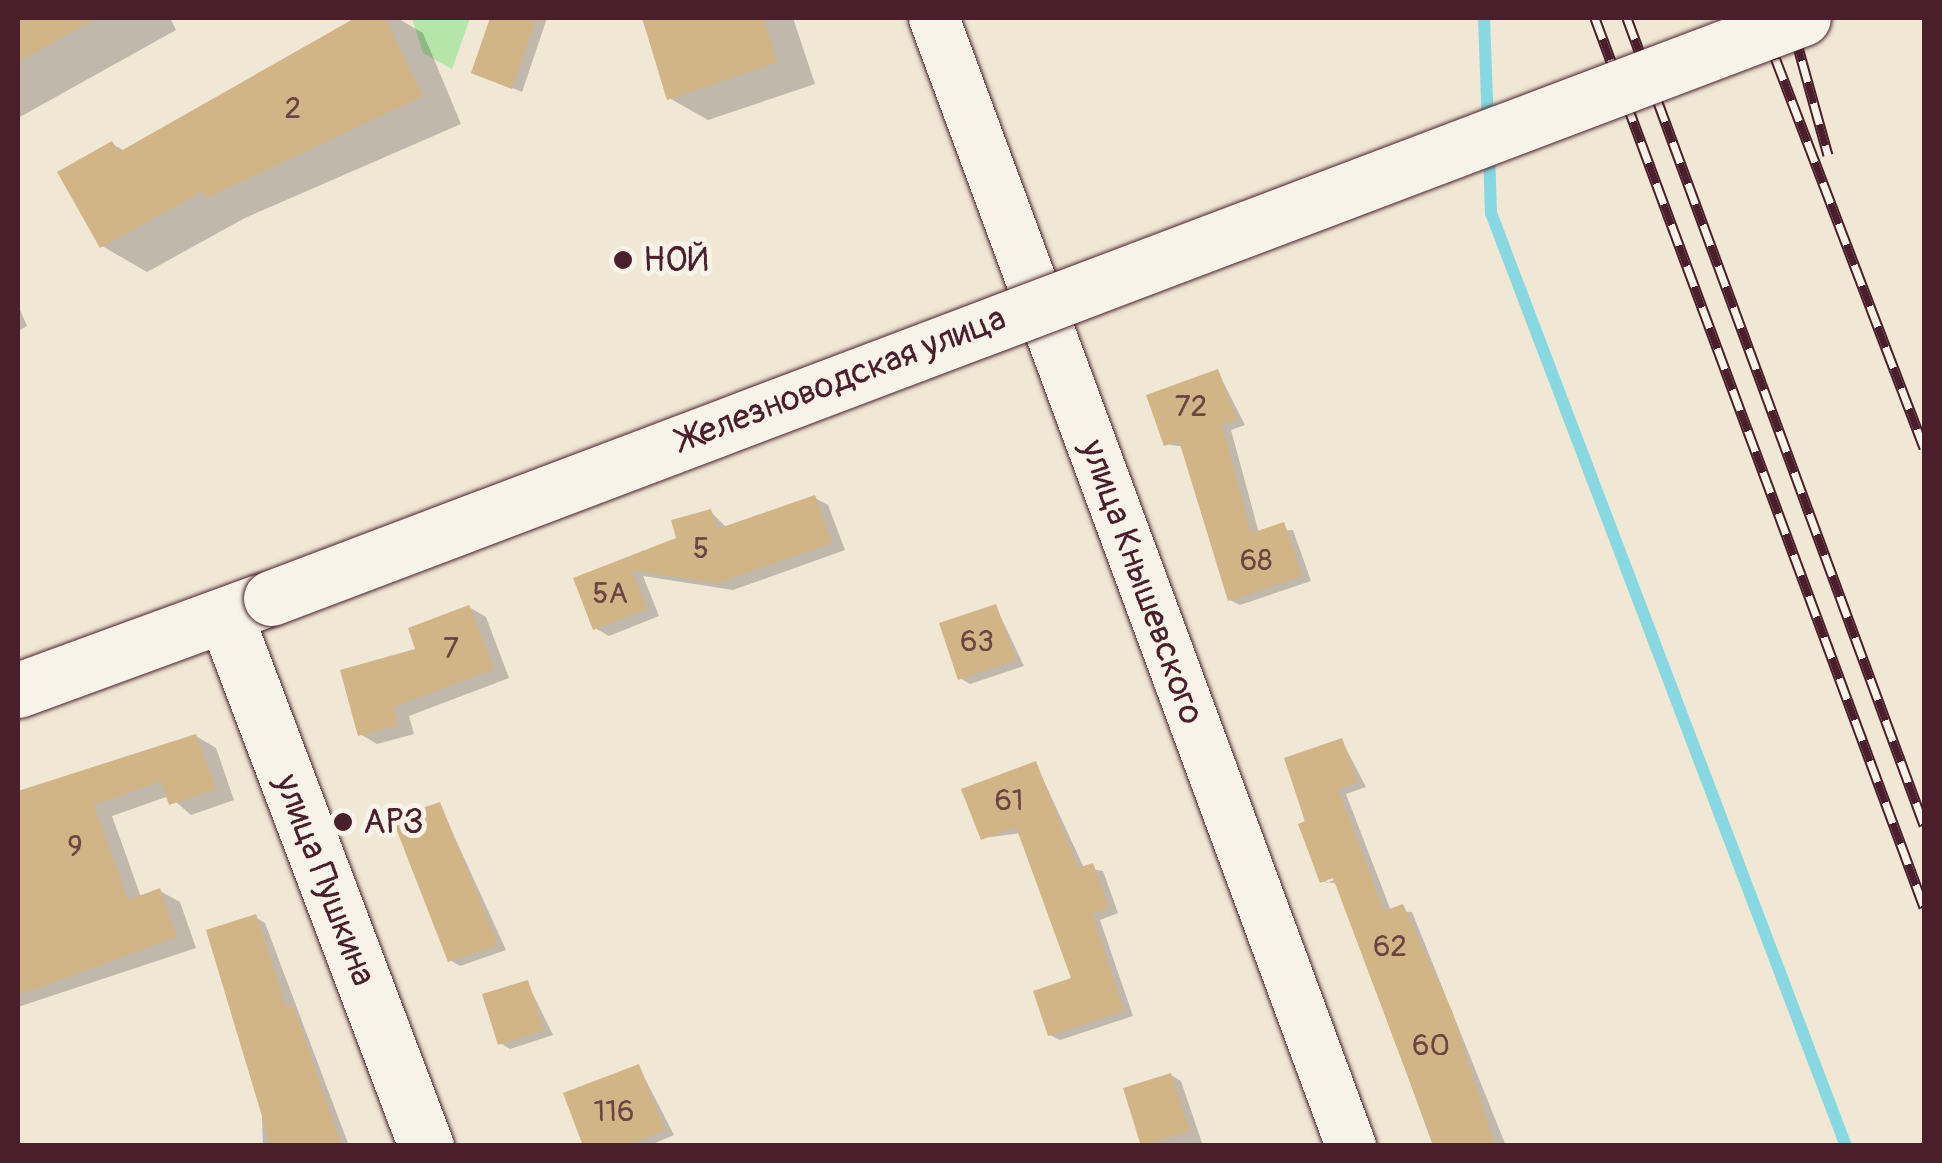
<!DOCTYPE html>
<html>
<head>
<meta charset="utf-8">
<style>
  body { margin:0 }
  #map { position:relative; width:1942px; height:1163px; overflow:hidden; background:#f0e7d5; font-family:Pangolin,sans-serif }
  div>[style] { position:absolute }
  .green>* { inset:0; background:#b3e6a8 }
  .shadow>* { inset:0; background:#0003 }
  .stream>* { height:12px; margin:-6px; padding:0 6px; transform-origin:6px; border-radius:6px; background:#87d8e0 }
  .building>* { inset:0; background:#d2b587 }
  .roads { filter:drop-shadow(0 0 2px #4a1f2b) drop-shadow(0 0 2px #4a1f2b) }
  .minor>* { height:50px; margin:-25px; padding:0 25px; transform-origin:25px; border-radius:25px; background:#f7f3e8 }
  .major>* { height:55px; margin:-27.5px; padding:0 27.5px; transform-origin:27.5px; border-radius:27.5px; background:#f7f3e8 }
  .rail>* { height:11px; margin-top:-5.5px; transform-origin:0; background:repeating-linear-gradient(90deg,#f7f3e8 0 22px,#4a1f2b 0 44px); box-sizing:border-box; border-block:2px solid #4a1f2b }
  .bridges { filter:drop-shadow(0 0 2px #4a1f2b) drop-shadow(0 0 2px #4a1f2b) }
  .major-bridge>* { height:55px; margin:-27.5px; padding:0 27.5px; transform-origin:27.5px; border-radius:27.5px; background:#f7f3e8 }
  .dots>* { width:28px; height:28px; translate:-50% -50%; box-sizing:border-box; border:5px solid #f7f3e8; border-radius:50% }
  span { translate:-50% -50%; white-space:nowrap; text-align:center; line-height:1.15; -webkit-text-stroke:10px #f7f3e8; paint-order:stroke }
  .number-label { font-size:30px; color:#6c4442 }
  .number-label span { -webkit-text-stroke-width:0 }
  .poi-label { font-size:35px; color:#4a1f2b }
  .left { translate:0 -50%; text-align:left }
  .street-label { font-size:35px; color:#4a1f2b }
  .frame { position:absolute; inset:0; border:20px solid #4a1f2b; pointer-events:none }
</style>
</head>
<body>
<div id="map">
  <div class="green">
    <i style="clip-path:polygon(412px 18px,470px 18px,452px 69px,423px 53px)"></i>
  </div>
  <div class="shadow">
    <i style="clip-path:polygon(18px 18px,170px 18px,176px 30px,18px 118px)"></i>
    <i style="clip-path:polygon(360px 18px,397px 18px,423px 33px,461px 124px,245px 218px,147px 272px,102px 246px,112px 144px,125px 151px)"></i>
    <i style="clip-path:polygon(493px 18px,547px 18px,522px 92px,474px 71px)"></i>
    <i style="clip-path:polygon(645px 18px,793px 18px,815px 84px,708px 120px,669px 98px)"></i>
    <i style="clip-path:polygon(18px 305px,27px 326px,18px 331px)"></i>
    <i style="clip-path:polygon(1218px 372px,1245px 425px,1231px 430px,1259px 533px,1293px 530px,1311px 581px,1240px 605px,1230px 600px,1184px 447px,1166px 444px)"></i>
    <i style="clip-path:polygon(815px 498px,828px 505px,845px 550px,733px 590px,643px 576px,659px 616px,609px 636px,595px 628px,576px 580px,679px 539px,711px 512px,727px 528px)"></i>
    <i style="clip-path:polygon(469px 607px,486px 617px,509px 678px,409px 716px,414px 734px,377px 744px,360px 734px,418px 650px)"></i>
    <i style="clip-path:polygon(996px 607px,1024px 666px,970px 684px,960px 678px)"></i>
    <i style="clip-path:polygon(196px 736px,216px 748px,234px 800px,191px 815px,169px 796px,112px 816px,141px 897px,160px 891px,180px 902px,196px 948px,18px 1007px,18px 796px)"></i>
    <i style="clip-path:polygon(evenodd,1342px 741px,1366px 787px,1346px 794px,1391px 911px,1412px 912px,1506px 1146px,1433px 1146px,1338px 884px,1322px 881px,1287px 760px,1342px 741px,1345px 876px,1326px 883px,1326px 878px,1345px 876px)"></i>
    <i style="clip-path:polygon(1036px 764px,1084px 868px,1103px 871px,1118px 913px,1100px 920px,1133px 1016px,1060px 1040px,1050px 1035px,1074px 980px,1021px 833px,983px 838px)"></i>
    <i style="clip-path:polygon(440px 805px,506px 950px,460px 966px,450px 960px)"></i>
    <i style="clip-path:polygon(255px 917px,265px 923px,349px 1146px,263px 1146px)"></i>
    <i style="clip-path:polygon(527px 982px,553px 1035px,510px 1049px,500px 1043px)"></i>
    <i style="clip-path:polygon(639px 1067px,674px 1135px,648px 1146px,586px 1146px)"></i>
    <i style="clip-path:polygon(1171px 1075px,1181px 1081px,1203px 1146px,1142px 1146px)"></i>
  </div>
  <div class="stream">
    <i style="left:1484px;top:18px;width:107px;rotate:87.9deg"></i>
    <i style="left:1489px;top:150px;width:63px;rotate:88.2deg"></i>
    <i style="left:1491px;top:213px;width:998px;rotate:69.17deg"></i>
  </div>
  <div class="building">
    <i style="clip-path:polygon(18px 18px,97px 18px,18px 62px)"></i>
    <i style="clip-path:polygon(355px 18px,385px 18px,423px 96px,206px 198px,203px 191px,100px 248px,57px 172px,112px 141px,119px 152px)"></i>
    <i style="clip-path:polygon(490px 18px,536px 18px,512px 89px,471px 73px)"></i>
    <i style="clip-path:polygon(642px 18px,763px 18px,778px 62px,667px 100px)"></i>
    <i style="clip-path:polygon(1218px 369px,1237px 420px,1222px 425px,1251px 533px,1284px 522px,1302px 576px,1228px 601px,1179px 441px,1164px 446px,1146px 395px)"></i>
    <i style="clip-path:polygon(815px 495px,832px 543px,718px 583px,632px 570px,647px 609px,593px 630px,573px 578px,676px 538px,671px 520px,711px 509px,717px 529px)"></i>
    <i style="clip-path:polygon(996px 604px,1016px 660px,958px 680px,939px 623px)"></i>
    <i style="clip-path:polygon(469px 605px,494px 669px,393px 707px,398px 725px,358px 736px,340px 670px,415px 649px,408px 628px)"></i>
    <i style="clip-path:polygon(196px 734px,216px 789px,169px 805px,161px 781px,94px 805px,128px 900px,160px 888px,177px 937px,18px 995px,18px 791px)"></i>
    <i style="clip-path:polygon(1342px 738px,1358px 782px,1338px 789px,1384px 911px,1403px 904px,1452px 1011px,1495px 1146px,1434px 1146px,1333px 878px,1320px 883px,1298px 824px,1305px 821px,1284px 758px)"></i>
    <i style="clip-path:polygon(1036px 761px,1078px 868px,1093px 863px,1109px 908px,1092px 914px,1124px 1011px,1048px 1036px,1033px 991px,1071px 978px,1016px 827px,981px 840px,961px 789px)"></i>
    <i style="clip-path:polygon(440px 802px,498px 945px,448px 962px,392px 818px)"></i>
    <i style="clip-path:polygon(256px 914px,286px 1007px,293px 1005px,342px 1146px,271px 1146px,206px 930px)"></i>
    <i style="clip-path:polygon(528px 980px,544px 1030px,498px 1045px,482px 994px)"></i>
    <i style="clip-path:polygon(639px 1064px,665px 1130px,625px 1146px,583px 1146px,563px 1093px)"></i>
    <i style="clip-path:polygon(1171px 1073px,1190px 1131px,1141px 1146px,1123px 1088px)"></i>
  </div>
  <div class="roads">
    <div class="minor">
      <i style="left:934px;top:18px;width:1203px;rotate:69.71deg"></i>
    </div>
    <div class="major">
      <i style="left:225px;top:615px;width:568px;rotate:69.27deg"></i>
      <i style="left:18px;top:690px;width:257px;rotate:-20.1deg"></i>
    </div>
  </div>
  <div class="rail">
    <i style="left:1595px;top:18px;width:948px;rotate:69.69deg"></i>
    <i style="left:1627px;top:18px;width:860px;rotate:69.79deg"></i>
    <i style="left:1760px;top:18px;width:460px;rotate:69.1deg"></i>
    <i style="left:1790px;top:18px;width:142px;rotate:74.5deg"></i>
  </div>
  <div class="bridges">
    <div class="major-bridge">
      <i style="left:271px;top:598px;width:1638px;rotate:-20.74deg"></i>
    </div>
  </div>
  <div class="dots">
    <i style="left:623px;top:260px;background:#4a1f2b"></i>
    <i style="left:343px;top:822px;background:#4a1f2b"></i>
  </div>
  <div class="number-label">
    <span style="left:293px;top:109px">2</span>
    <span style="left:1191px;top:407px">72</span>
    <span style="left:701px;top:549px">5</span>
    <span style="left:1256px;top:561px">68</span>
    <span style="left:610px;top:594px">5А</span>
    <span style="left:977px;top:642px">63</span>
    <span style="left:451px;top:649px">7</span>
    <span style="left:1009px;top:801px">61</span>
    <span style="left:75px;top:847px">9</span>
    <span style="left:1390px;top:947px">62</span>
    <span style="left:1431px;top:1046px">60</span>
    <span style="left:614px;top:1112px">116</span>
  </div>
  <div class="poi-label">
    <span class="left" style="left:643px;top:260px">НОЙ</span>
    <span class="left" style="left:363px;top:822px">АРЗ</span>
  </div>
  <div class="street-label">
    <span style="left:842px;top:379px;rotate:-21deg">Железноводская улица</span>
    <span style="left:1142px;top:582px;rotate:70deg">улица Кнышевского</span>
    <span style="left:325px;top:880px;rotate:69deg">улица Пушкина</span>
  </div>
  <div class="frame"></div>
</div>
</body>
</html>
